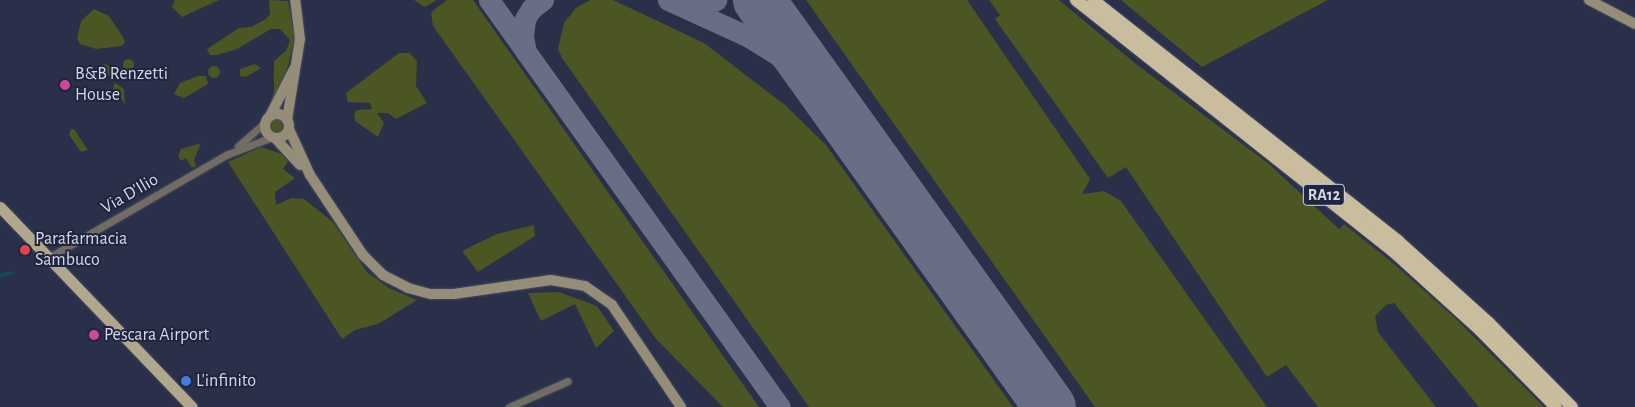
<!DOCTYPE html>
<html>
<head>
<meta charset="utf-8">
<style>
  body { margin:0 }
  #map { position:relative; width:1635px; height:407px; overflow:hidden; background:#2a3049; font-family:"Alegreya Sans",sans-serif }
  div>[style] { position:absolute }
  .green>* { inset:0; background:#4b5623 }
  .round { border-radius:50% }
  .stream>* { height:2.5px; margin:-1.25px; padding:0 1.25px; transform-origin:1.25px; border-radius:1.25px; background:#0f5057 }
  .taxiway>* { height:21px; margin:-10.5px; padding:0 10.5px; transform-origin:10.5px; border-radius:10.5px; background:#686e84 }
  .runway>* { height:52px; margin:-26px; padding:0 26px; transform-origin:26px; border-radius:26px; background:#686e84 }
  .roads { filter:drop-shadow(0 0 1px #454b63) drop-shadow(0 0 1px #454b63) }
  .street>* { height:7px; margin:-3.5px; padding:0 3.5px; transform-origin:3.5px; border-radius:3.5px; background:#726d60 }
  .secondary>* { height:10px; margin:-5px; padding:0 5px; transform-origin:5px; border-radius:5px; background:#968d79 }
  .secondary>.ring { margin:-5px; padding:0; box-sizing:content-box; background:none; border:10px solid #968d79; border-radius:50% }
  .primary>* { height:11px; margin:-5.5px; padding:0 5.5px; transform-origin:5.5px; border-radius:5.5px; background:#b1a78c }
  .highway>* { height:12px; margin:-6px; padding:0 6px; transform-origin:6px; border-radius:6px; background:#cabd9d }
  .dots>* { width:14px; height:14px; translate:-50% -50%; box-sizing:border-box; border:2px solid #20263e; border-radius:50% }
  span { translate:-50% -50%; white-space:nowrap; text-align:center; line-height:1.15; -webkit-text-stroke:4px #20263e; paint-order:stroke }
  .shield-label span { padding:1px 4px; background:#20263e; border:1px solid; border-radius:4px; -webkit-text-stroke-width:0 }
  .shield-label { font-size:16px; color:#d4d8e9; font-weight:700 }
  .poi-label { font-size:18px; color:#d4d8e9 }
  .left { translate:0 -50%; text-align:left }
  .street-label { font-size:18px; color:#d4d8e9 }
</style>
</head>
<body>
<div id="map">
  <div class="green">
    <i style="clip-path:polygon(175px 0,219px 0,182px 17px,172px 7px)"></i>
    <i style="clip-path:polygon(269px 0,288px 1px,295px 38px,286px 73px,266px 115px,274px 92px,274px 61px,286px 51px,290px 40px,280px 29px,271px 29px,237px 49px,217px 55px,210px 55px,207px 49px,239px 28px,251px 27px,266px 19px,270px 14px)"></i>
    <i style="clip-path:polygon(414px 0,437px 0,425px 7px)"></i>
    <i style="clip-path:polygon(447px 0,473px 0,759px 407px,723px 407px,656px 339px,433px 26px,431px 12px)"></i>
    <i style="clip-path:polygon(590px 0,613px 0,704px 43px,785px 105px,826px 145px,1013px 407px,809px 407px,562px 58px,558px 49px,564px 23px,576px 8px)"></i>
    <i style="clip-path:polygon(806px 0,967px 0,1090px 179px,1082px 194px,1104px 191px,1121px 201px,1267px 407px,1095px 407px)"></i>
    <i style="clip-path:polygon(989px 0,1059px 0,1136px 64px,1269px 164px,1339px 229px,1344px 224px,1393px 263px,1455px 318px,1544px 407px,1479px 407px,1394px 303px,1386px 305px,1375px 316px,1378px 332px,1436px 407px,1318px 407px,1286px 365px,1267px 377px,1126px 167px,1108px 178px,995px 19px,1000px 15px)"></i>
    <i style="clip-path:polygon(1121px 0,1328px 0,1202px 67px)"></i>
    <i style="clip-path:polygon(94px 9px,109px 16px,123px 37px,125px 42px,122px 46px,96px 49px,80px 44px,77px 38px,81px 21px)"></i>
    <i style="clip-path:polygon(399px 53px,410px 53px,417px 61px,416px 86px,427px 103px,396px 119px,388px 113px,377px 113px,384px 123px,378px 137px,355px 121px,354px 116px,356px 110px,372px 109px,370px 103px,348px 102px,346px 93px)"></i>
    <i class="round" style="left:122.5px;top:58.5px;width:11px;height:11px"></i>
    <i style="clip-path:polygon(106px 64px,112px 68px,116px 77px,112px 78px,105px 72px,102px 65px)"></i>
    <i style="clip-path:polygon(255px 64px,261px 68px,246px 77px,240px 76px,240px 69px)"></i>
    <i class="round" style="left:208px;top:66px;width:12px;height:12px"></i>
    <i style="clip-path:polygon(198px 76px,206px 76px,208px 84px,184px 98px,174px 94px,180px 83px)"></i>
    <i style="clip-path:polygon(115px 83px,124px 89px,125px 104px,113px 88px)"></i>
    <i class="round" style="left:270px;top:119px;width:14px;height:14px"></i>
    <i style="clip-path:polygon(71px 129px,74px 129px,88px 150px,81px 152px,69px 135px)"></i>
    <i style="clip-path:polygon(201px 143px,194px 160px,196px 166px,192px 168px,186px 158px,181px 161px,178px 156px,181px 149px)"></i>
    <i style="clip-path:polygon(261px 147px,282px 154px,288px 162px,283px 169px,295px 178px,275px 192px,276px 205px,291px 198px,304px 199px,333px 222px,367px 272px,389px 288px,417px 300px,378px 324px,355px 330px,342px 339px,228px 162px)"></i>
    <i style="clip-path:polygon(534px 225px,535px 236px,478px 272px,462px 251px,497px 234px)"></i>
    <i style="clip-path:polygon(559px 292px,597px 306px,614px 331px,596px 348px,575px 304px,541px 321px,528px 293px)"></i>
  </div>
  <div class="stream">
    <i style="left:0;top:275px;width:12px;rotate:-14deg"></i>
  </div>
  <div class="taxiway">
    <i style="left:489px;top:0;width:500px;rotate:54.44deg"></i>
    <i style="left:668px;top:0;width:89px;rotate:24.6deg"></i>
    <i style="left:749px;top:37px;width:36px;rotate:32deg"></i>
    <i style="left:779px;top:56px;width:92px;rotate:44.1deg"></i>
    <i style="left:685px;top:7px;width:14px;rotate:4deg"></i>
    <i style="left:699px;top:8px;width:19px;rotate:-25deg"></i>
    <i style="left:526px;top:52px;width:16px;rotate:-101deg"></i>
    <i style="left:523px;top:36px;width:17px;rotate:-83deg"></i>
    <i style="left:525px;top:19px;width:12px;rotate:-59deg"></i>
    <i style="left:531px;top:9px;width:15px;rotate:-37deg"></i>
  </div>
  <div class="runway">
    <i style="left:759px;top:0;width:500px;rotate:54.44deg"></i>
  </div>
  <div class="roads">
    <div class="street">
      <i style="left:238px;top:146px;width:37px;rotate:-41deg"></i>
      <i style="left:48px;top:258px;width:206px;rotate:-30.1deg"></i>
      <i style="left:226px;top:155px;width:49px;rotate:-21.4deg"></i>
      <i style="left:509px;top:407px;width:64px;rotate:-23.8deg"></i>
    </div>
    <div class="secondary">
      <i style="left:1589px;top:0;width:52px;rotate:27.6deg"></i>
      <i class="ring" style="left:265px;top:114px;width:14px;height:14px"></i>
      <i style="left:270px;top:116px;width:53px;rotate:-62.9deg"></i>
      <i style="left:287px;top:120px;width:82px;rotate:-80.9deg"></i>
      <i style="left:300px;top:39px;width:39px;rotate:-97deg"></i>
      <i style="left:289px;top:129px;width:51px;rotate:65.5deg"></i>
      <i style="left:310px;top:175px;width:96px;rotate:56.5deg"></i>
      <i style="left:363px;top:255px;width:28px;rotate:45deg"></i>
      <i style="left:383px;top:275px;width:28px;rotate:27deg"></i>
      <i style="left:408px;top:288px;width:24px;rotate:15deg"></i>
      <i style="left:431px;top:294px;width:23px"></i>
      <i style="left:454px;top:294px;width:98px;rotate:-8.2deg"></i>
      <i style="left:551px;top:280px;width:35px;rotate:10deg"></i>
      <i style="left:585px;top:286px;width:33px;rotate:35deg"></i>
      <i style="left:612px;top:305px;width:123px;rotate:55.9deg"></i>
      <i style="left:275px;top:138px;width:37px;rotate:47deg"></i>
    </div>
    <div class="primary">
      <i style="left:0;top:207px;width:277px;rotate:46.2deg"></i>
    </div>
    <div class="highway">
      <i style="left:1076px;top:0;width:404px;rotate:38.4deg"></i>
      <i style="left:1393px;top:251px;width:118px;rotate:42.2deg"></i>
      <i style="left:1480px;top:330px;width:108px;rotate:45.4deg"></i>
      <i style="left:1093px;top:0;width:389px;rotate:38.3deg"></i>
      <i style="left:1398px;top:241px;width:122px;rotate:42deg"></i>
      <i style="left:1489px;top:323px;width:118px;rotate:45.3deg"></i>
    </div>
  </div>
  <div class="dots">
    <i style="left:65px;top:85px;background:#d1479c"></i>
    <i style="left:25px;top:250px;background:#e0444e"></i>
    <i style="left:94px;top:335px;background:#d1479c"></i>
    <i style="left:186px;top:381px;background:#3f7fe0"></i>
  </div>
  <div class="shield-label">
    <span style="left:1324px;top:195px">RA12</span>
  </div>
  <div class="poi-label">
    <span class="left" style="left:75px;top:85px">B&amp;B Renzetti<br>House</span>
    <span class="left" style="left:35px;top:250px">Parafarmacia<br>Sambuco</span>
    <span class="left" style="left:104px;top:335px">Pescara Airport</span>
    <span class="left" style="left:196px;top:381px">L'infinito</span>
  </div>
  <div class="street-label">
    <span style="left:130px;top:194px;rotate:-30deg">Via D'Ilio</span>
  </div>
</div>
</body>
</html>
